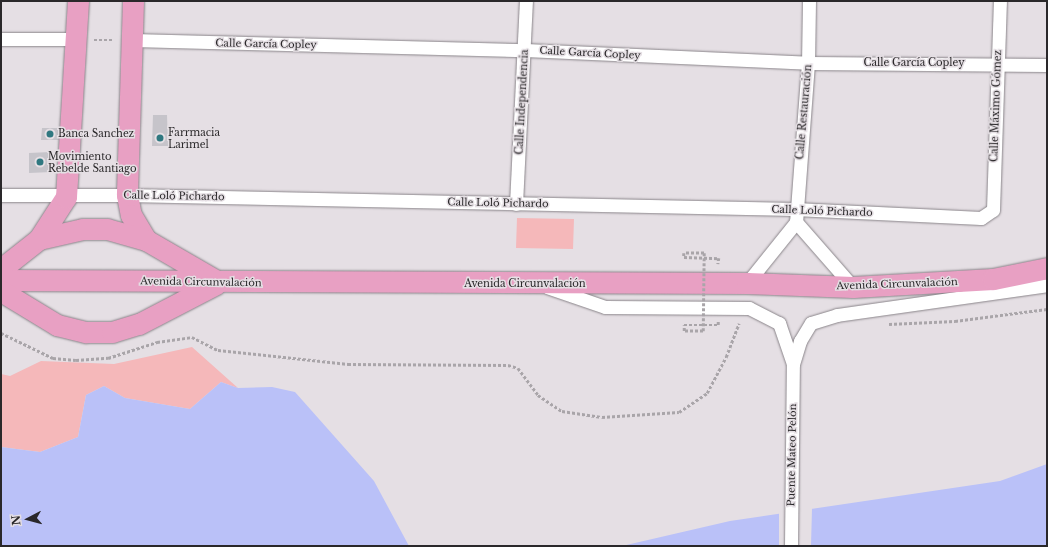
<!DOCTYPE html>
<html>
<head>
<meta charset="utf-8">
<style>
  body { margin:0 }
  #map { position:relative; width:1048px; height:547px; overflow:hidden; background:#e5dfe4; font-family:"Libre Baskerville",serif }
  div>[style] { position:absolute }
  .green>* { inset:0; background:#f5b8ba }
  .water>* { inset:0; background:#bac1f8 }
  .pier>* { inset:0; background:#e5dfe4 }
  .building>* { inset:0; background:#c6c4ca }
  .path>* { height:2.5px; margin-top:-1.25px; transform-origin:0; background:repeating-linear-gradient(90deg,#a9a5a9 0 3px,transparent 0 5px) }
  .roads { filter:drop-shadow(0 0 1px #8a858a) drop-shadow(0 0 1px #8a858a) }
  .street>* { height:13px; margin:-6.5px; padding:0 6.5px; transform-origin:6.5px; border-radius:6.5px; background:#fff }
  .primary>* { height:21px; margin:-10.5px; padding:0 10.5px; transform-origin:10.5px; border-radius:10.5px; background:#e8a0c3 }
  .path-bridge>* { height:2.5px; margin-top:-1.25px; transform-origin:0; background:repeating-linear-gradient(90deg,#a9a5a9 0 3px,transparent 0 5px) }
  .dots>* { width:11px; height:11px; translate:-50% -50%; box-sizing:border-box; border:2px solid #e5dfe4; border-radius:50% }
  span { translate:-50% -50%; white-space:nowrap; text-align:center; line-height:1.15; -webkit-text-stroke:3px #e5dfe4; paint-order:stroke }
  .street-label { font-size:10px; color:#2a282a }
  .poi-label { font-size:10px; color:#2a282a }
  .left { translate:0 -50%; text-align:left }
  .frame { position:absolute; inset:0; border:2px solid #2a282a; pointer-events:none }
  .north { position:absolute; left:8px; top:499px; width:40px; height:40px; -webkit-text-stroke:3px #e5dfe4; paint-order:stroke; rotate:264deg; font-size:11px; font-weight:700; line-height:16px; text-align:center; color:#2a282a }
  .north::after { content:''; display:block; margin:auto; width:14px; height:18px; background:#2a282a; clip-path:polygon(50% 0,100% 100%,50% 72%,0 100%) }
</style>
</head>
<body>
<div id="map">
  <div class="green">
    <i style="clip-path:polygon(517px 218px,574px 219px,573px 249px,516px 248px)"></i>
    <i style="clip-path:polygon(192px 347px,238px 388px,221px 382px,190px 409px,125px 398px,104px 386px,86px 395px,78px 437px,40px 452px,1px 447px,1px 374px,10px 376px,41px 361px,114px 364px)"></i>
  </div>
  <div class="water">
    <i style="clip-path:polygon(221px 382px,238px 388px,272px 387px,295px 392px,374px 481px,409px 546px,1px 546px,1px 447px,40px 452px,78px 437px,86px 395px,104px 386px,125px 398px,190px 409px)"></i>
    <i style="clip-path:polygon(1047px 464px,1047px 546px,622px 546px,730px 521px,1000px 481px)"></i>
  </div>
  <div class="pier">
    <i style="clip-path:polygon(812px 508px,811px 546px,779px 546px,779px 513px)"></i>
  </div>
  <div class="building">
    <i style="clip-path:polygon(153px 115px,167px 115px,168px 146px,152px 146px)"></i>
    <i style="clip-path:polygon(42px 128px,59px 128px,59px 140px,41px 140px)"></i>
    <i style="clip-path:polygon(50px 152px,51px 172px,29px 173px,29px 153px)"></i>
  </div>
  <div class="path">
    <i style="left:94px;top:40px;width:19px"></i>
    <i style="left:704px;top:253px;width:20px;rotate:180deg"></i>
    <i style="left:684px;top:253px;width:4px;rotate:90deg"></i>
    <i style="left:684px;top:257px;width:35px;rotate:2deg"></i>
    <i style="left:719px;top:258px;width:6px;rotate:99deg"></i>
    <i style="left:889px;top:324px;width:66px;rotate:-2.6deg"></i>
    <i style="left:955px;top:321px;width:93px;rotate:-7.4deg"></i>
    <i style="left:703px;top:331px;width:19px;rotate:180deg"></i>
    <i style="left:684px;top:331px;width:6px;rotate:-90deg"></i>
    <i style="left:684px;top:325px;width:34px"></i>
    <i style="left:718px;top:325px;width:4px;rotate:-90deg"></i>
    <i style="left:1px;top:333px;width:58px;rotate:25.7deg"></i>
    <i style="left:53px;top:358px;width:23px;rotate:5deg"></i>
    <i style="left:76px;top:360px;width:32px;rotate:-4deg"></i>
    <i style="left:108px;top:358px;width:52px;rotate:-18.1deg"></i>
    <i style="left:157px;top:342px;width:35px;rotate:-8deg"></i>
    <i style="left:192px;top:337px;width:29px;rotate:27deg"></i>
    <i style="left:218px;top:350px;width:131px;rotate:6.1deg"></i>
    <i style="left:348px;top:364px;width:160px;rotate:0.4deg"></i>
    <i style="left:508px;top:365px;width:10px;rotate:17deg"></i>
    <i style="left:518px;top:368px;width:34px;rotate:53deg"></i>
    <i style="left:538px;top:395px;width:29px;rotate:34deg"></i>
    <i style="left:562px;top:411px;width:40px;rotate:8.5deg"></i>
    <i style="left:602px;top:417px;width:77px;rotate:-3.7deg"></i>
    <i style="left:679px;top:412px;width:34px;rotate:-34deg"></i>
    <i style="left:707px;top:393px;width:41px;rotate:-62.2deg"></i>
    <i style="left:726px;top:357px;width:36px;rotate:-69deg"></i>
  </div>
  <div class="roads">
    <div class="street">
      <i style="left:809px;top:1px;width:62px;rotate:90.9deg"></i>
      <i style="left:808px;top:63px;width:159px;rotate:94.3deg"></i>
      <i style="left:796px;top:222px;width:86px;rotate:48.8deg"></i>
      <i style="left:1px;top:39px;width:77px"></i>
      <i style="left:132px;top:40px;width:393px;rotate:1.5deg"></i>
      <i style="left:525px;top:50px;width:283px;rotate:2.6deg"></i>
      <i style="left:808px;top:63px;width:239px;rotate:0.5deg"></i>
      <i style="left:1px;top:195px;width:126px"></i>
      <i style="left:127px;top:195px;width:668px;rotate:1.2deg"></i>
      <i style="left:795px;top:209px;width:186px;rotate:2.8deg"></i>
      <i style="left:981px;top:218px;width:14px;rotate:-34deg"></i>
      <i style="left:993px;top:210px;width:209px;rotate:-88.1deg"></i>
      <i style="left:516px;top:204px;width:203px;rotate:-87.2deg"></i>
      <i style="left:747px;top:283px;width:78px;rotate:-51.2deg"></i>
      <i style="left:547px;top:287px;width:61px;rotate:19deg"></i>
      <i style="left:605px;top:307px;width:144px;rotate:0.4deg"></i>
      <i style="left:749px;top:308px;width:34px;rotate:27deg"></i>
      <i style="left:779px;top:323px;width:43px;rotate:71.1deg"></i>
      <i style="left:791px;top:546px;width:182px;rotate:-89.4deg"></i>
      <i style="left:793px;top:364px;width:24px;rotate:-73deg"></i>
      <i style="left:800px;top:341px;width:21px;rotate:-59deg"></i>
      <i style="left:811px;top:323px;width:27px;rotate:-17deg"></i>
      <i style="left:837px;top:315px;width:212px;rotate:-8.1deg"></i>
    </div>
    <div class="primary">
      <i style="left:133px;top:1px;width:194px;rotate:91.8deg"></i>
      <i style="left:127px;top:195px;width:20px;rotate:79deg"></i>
      <i style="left:131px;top:215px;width:29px;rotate:59deg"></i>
      <i style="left:146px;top:240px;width:80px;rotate:30.1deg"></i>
      <i style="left:39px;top:239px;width:45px;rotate:-12.8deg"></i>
      <i style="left:83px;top:229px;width:24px"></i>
      <i style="left:107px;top:229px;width:41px;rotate:15.8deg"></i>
      <i style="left:1px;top:269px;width:48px;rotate:-38.3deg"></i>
      <i style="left:39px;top:239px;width:50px;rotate:-57.3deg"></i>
      <i style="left:66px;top:197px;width:196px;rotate:-86.5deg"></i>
      <i style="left:1px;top:280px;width:746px;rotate:0.23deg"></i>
      <i style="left:747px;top:283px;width:106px;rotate:2.2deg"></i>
      <i style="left:853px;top:287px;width:140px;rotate:-3.3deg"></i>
      <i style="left:993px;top:279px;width:55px;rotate:-11.5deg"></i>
      <i style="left:1px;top:291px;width:66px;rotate:31.3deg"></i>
      <i style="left:57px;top:325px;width:30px;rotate:14deg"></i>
      <i style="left:86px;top:332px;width:26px"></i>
      <i style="left:112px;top:332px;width:28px;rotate:-17deg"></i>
      <i style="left:139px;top:324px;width:87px;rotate:-27.5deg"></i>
    </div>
  </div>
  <div class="path-bridge">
    <i style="left:703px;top:331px;width:78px;rotate:-89.3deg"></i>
  </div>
  <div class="dots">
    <i style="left:50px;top:134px;background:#2f7880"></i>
    <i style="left:160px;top:138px;background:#2f7880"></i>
    <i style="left:40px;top:162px;background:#2f7880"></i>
  </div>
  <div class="street-label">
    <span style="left:266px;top:44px;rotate:1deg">Calle García Copley</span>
    <span style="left:590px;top:53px;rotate:3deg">Calle García Copley</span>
    <span style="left:914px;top:63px">Calle García Copley</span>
    <span style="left:522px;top:102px;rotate:-87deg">Calle Independencia</span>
    <span style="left:996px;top:106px;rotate:-88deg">Calle Máximo Gómez</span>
    <span style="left:804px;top:112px;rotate:-85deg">Calle Restauración</span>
    <span style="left:174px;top:196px;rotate:1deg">Calle Loló Pichardo</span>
    <span style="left:498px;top:203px;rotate:1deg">Calle Loló Pichardo</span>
    <span style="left:822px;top:211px;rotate:2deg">Calle Loló Pichardo</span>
    <span style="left:201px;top:282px;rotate:1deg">Avenida Circunvalación</span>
    <span style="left:525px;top:284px">Avenida Circunvalación</span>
    <span style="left:897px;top:284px;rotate:-2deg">Avenida Circunvalación</span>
    <span style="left:792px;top:455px;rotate:-89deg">Puente Mateo Pelón</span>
  </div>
  <div class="poi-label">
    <span class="left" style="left:168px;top:138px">Farrmacia<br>Larimel</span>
    <span class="left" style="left:58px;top:134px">Banca Sanchez</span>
    <span class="left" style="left:48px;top:162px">Movimiento<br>Rebelde Santiago</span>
  </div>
  <div class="frame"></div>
  <div class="north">N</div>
</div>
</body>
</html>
